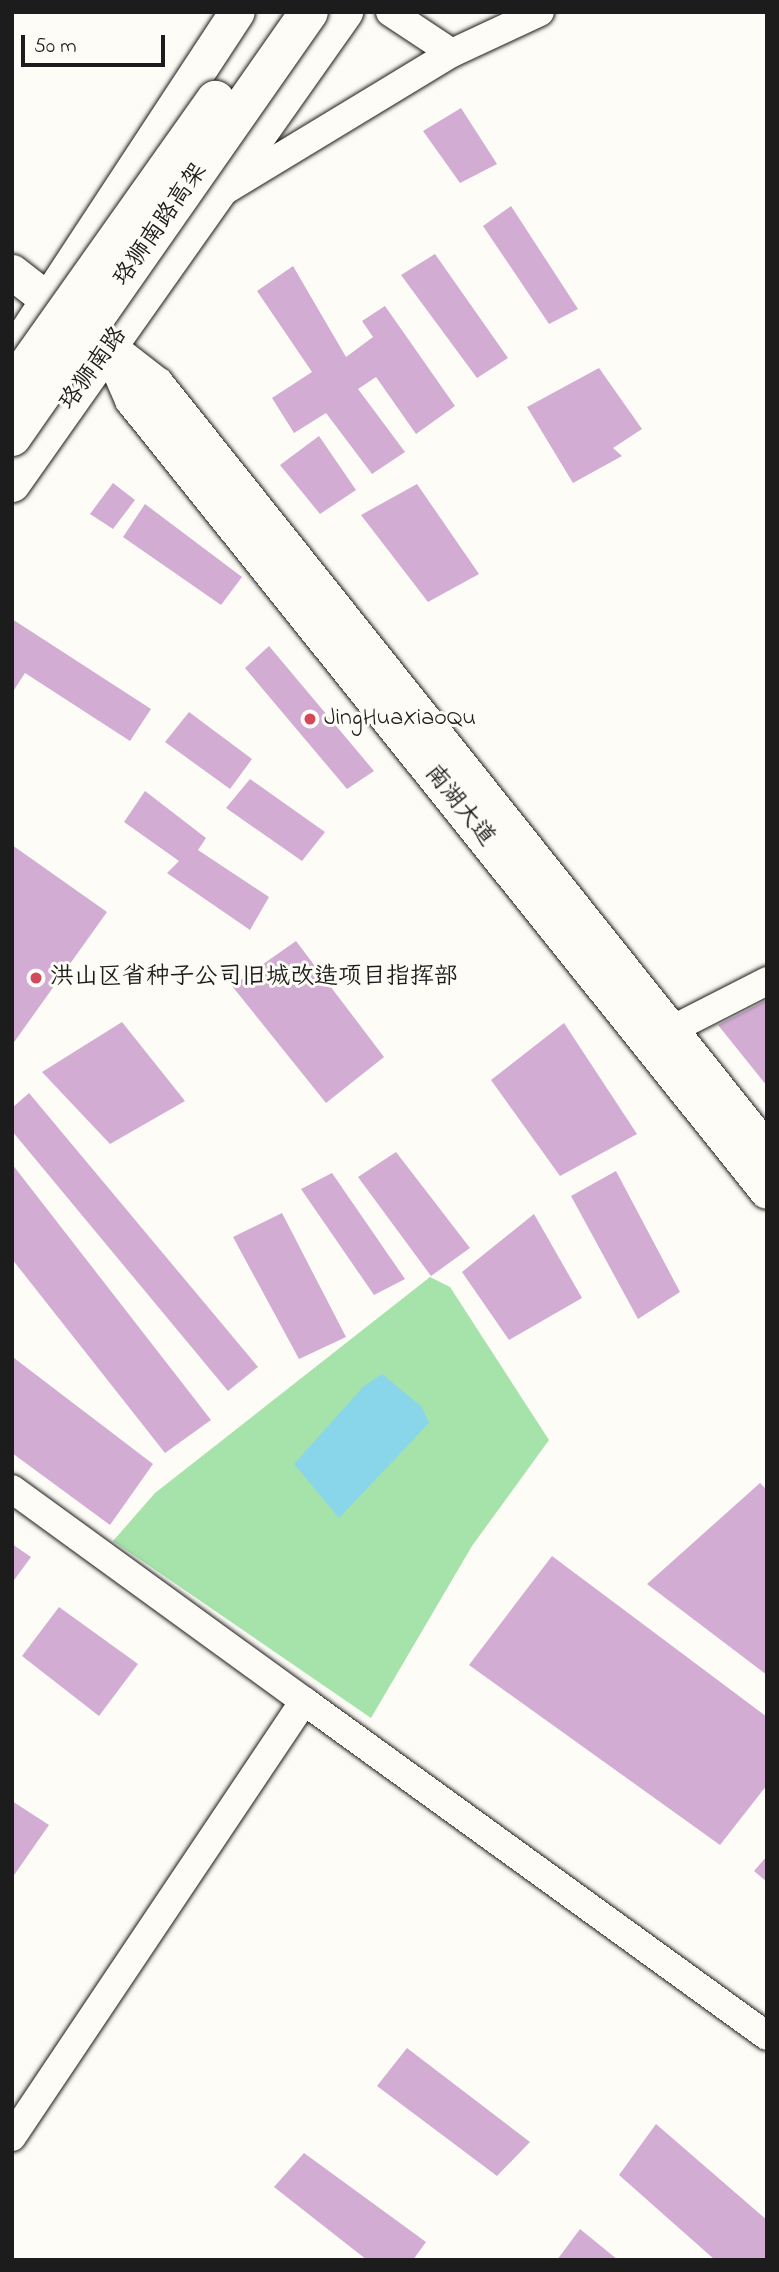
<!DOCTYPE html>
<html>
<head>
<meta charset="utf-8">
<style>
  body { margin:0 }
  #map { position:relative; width:779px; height:2272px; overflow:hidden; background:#fdfcf7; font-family:"Indie Flower","LXGW WenKai TC",sans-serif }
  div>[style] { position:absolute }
  .green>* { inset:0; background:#a6e3aa }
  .water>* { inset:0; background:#89d5e9 }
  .building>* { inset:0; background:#d3acd3 }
  .roads { filter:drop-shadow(0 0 2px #1c1c1c) drop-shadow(0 0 2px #1c1c1c) }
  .minor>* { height:28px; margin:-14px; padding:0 14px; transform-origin:14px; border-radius:14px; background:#fdfcf7 }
  .major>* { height:35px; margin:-17.5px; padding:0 17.5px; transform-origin:17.5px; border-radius:17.5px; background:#fdfcf7 }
  .bridges { filter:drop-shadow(0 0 2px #1c1c1c) drop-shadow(0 0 2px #1c1c1c) }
  .highway-bridge>* { height:38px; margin:-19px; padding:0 19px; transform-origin:19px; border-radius:19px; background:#fdfcf7 }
  .dots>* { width:19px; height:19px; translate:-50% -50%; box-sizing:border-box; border:4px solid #fdfcf7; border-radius:50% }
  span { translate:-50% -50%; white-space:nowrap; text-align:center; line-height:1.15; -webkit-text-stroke:6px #fdfcf7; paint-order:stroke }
  .street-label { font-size:24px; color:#1c1c1c }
  .poi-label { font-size:24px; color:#1c1c1c }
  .left { translate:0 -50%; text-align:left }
  .frame { position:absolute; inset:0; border:14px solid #1c1c1c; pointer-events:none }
  .scale { position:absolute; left:21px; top:35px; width:144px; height:32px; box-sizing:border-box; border:4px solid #1c1c1c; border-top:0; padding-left:9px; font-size:21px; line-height:24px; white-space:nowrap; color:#1c1c1c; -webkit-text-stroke:5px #fdfcf7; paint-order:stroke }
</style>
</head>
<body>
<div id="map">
  <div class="green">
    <i style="clip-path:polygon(430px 1277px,450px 1287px,549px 1440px,472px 1546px,371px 1718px,113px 1541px,155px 1493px)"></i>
  </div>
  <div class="water">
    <i style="clip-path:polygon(382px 1374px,422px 1407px,429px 1423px,339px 1518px,294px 1464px,364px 1386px)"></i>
  </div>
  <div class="building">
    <i style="clip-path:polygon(461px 108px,497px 164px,460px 183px,423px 131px)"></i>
    <i style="clip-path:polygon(511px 206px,578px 309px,549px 324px,483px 226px)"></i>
    <i style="clip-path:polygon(435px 254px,508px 358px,477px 378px,401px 275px)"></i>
    <i style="clip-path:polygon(293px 266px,346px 357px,373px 337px,362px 321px,385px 306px,455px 406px,416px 434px,376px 377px,358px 389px,405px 452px,372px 474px,326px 413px,294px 433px,272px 398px,312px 372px,257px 291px)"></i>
    <i style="clip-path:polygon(599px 368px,642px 429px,613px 448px,622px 456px,573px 483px,527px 407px)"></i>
    <i style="clip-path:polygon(319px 436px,356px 490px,320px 514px,280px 465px)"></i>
    <i style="clip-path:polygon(113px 483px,135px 500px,113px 529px,90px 514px)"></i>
    <i style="clip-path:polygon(417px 484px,479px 574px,428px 602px,361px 515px)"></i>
    <i style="clip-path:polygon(145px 504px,242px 577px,221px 605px,123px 537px)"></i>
    <i style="clip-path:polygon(12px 619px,151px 709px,130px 741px,25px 673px,12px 693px)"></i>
    <i style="clip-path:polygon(269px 646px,374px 771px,347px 789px,245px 668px)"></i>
    <i style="clip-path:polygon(189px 712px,252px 759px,230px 789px,165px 742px)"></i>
    <i style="clip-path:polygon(250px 779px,325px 832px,302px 861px,226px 808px)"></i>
    <i style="clip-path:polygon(145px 791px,206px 838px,198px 850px,269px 897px,250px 930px,167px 873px,179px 861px,124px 822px)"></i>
    <i style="clip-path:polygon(12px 845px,107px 912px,12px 1045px)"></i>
    <i style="clip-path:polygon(296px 941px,384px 1057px,326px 1103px,232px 986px)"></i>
    <i style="clip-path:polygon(767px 1000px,767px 1086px,718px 1025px)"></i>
    <i style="clip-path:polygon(122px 1022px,185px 1101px,110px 1144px,42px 1072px)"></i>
    <i style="clip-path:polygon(564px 1023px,637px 1134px,560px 1176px,491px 1080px)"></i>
    <i style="clip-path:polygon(29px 1093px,258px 1367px,228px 1391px,12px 1131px,12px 1108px)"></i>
    <i style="clip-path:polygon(396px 1152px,470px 1248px,431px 1276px,358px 1177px)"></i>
    <i style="clip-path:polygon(12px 1164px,211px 1420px,165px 1453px,12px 1259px)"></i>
    <i style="clip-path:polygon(616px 1171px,680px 1292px,638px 1319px,571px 1196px)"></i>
    <i style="clip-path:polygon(332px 1173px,405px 1279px,374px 1295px,301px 1189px)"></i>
    <i style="clip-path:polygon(282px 1213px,346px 1337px,299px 1359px,233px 1237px)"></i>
    <i style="clip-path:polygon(534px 1214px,582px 1298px,509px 1340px,462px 1272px)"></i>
    <i style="clip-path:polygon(14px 1358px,153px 1464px,110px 1525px,12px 1453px)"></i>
    <i style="clip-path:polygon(760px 1483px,767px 1490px,767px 1675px,647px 1584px)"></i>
    <i style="clip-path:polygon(12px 1544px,31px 1557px,12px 1583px)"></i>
    <i style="clip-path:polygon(552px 1556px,767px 1717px,767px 1785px,720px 1845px,469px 1665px)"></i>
    <i style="clip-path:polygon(59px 1607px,138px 1664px,99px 1716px,22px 1656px)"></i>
    <i style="clip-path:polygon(12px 1801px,49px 1825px,12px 1878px)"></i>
    <i style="clip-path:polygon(767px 1856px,767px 1882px,754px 1871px)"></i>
    <i style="clip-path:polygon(407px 2048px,530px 2142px,497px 2176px,377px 2086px)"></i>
    <i style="clip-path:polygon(656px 2124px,767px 2220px,767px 2260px,715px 2260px,619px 2175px)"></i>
    <i style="clip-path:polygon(304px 2153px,426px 2242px,413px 2260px,367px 2260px,274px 2187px)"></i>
    <i style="clip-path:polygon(580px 2229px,618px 2260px,557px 2260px)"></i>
  </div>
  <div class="roads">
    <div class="minor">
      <i style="left:390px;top:12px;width:74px;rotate:33.5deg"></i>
      <i style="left:452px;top:53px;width:97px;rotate:-25deg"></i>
      <i style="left:219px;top:194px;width:272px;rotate:-31.2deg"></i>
      <i style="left:671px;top:1030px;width:108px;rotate:-27deg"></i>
      <i style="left:12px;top:1489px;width:361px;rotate:36deg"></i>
      <i style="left:12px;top:2137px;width:525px;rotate:-56.19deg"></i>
      <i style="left:304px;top:1701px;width:571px;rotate:35.89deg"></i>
    </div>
    <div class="major">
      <i style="left:12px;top:272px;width:182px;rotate:37.9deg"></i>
      <i style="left:156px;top:384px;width:981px;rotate:51.46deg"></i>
      <i style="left:111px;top:351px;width:52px;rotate:66.4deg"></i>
      <i style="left:132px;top:399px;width:1015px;rotate:51.28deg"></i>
      <i style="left:12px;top:354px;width:409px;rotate:-56.7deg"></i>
      <i style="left:12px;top:484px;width:578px;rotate:-54.8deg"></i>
    </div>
  </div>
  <div class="bridges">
    <div class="highway-bridge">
      <i style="left:12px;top:387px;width:352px;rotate:-54.7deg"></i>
      <i style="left:12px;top:437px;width:518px;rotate:-55.05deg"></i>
    </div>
  </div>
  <div class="dots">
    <i style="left:310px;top:719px;background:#d1495b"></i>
    <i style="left:36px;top:978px;background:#d1495b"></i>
  </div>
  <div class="street-label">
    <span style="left:161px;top:225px;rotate:-55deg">珞狮南路高架</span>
    <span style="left:94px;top:369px;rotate:-54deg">珞狮南路</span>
    <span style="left:459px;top:806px;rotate:51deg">南湖大道</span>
  </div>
  <div class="poi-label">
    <span class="left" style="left:324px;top:719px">JingHuaXiaoQu</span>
    <span class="left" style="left:50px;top:978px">洪山区省种子公司旧城改造项目指挥部</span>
  </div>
  <div class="frame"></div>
  <div class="scale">50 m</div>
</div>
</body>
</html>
